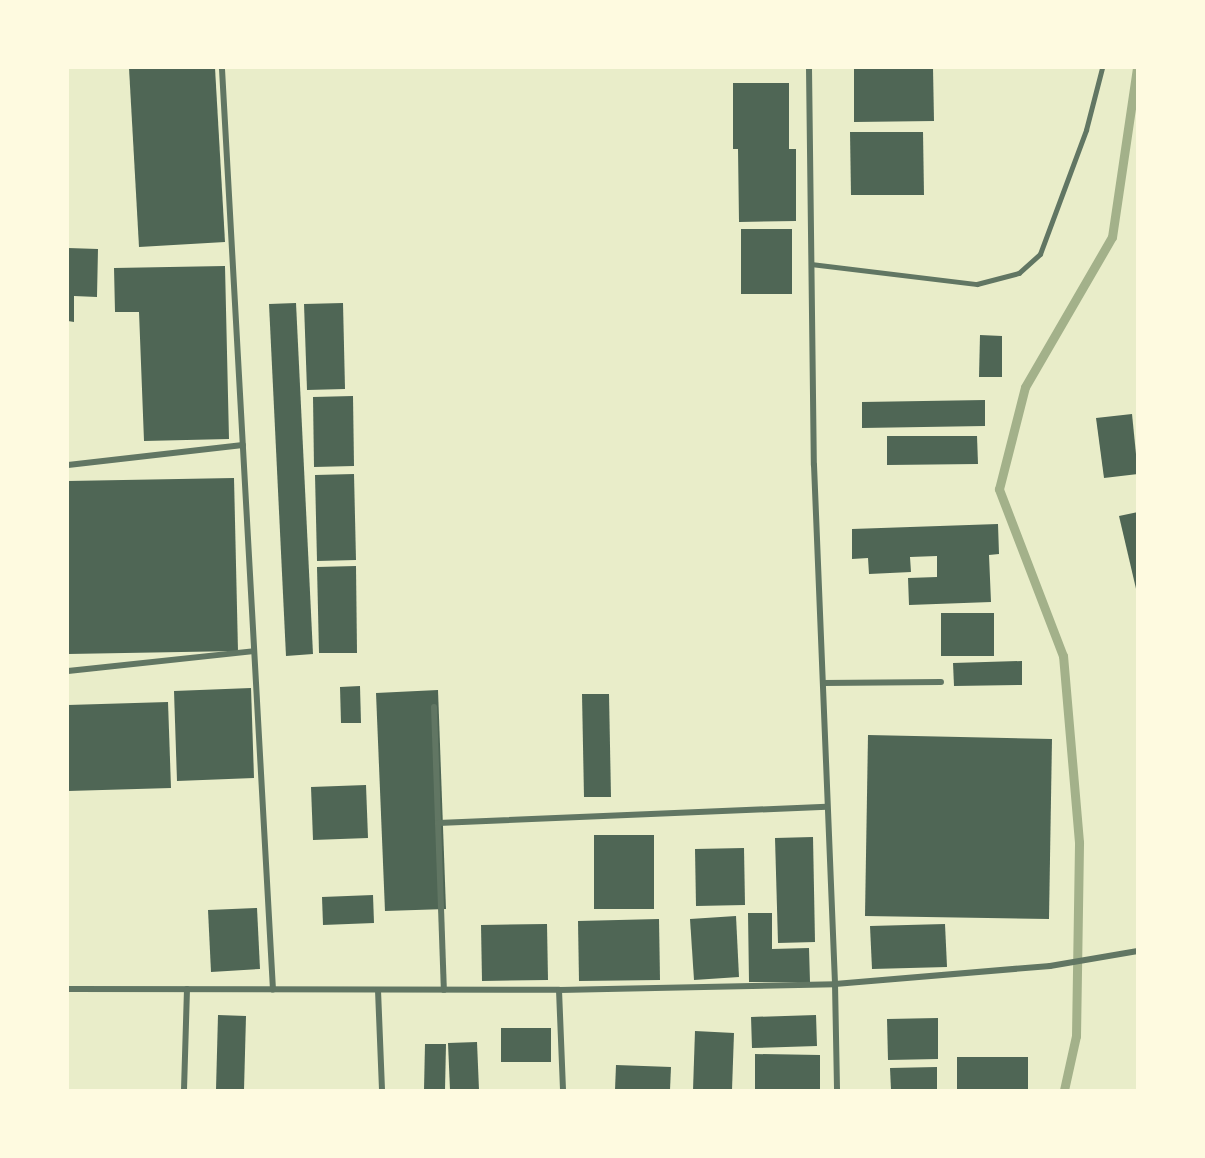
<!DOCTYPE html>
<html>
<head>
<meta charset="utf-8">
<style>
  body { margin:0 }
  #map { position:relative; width:1205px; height:1158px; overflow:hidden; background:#e9edc9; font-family:"PT Sans Narrow",sans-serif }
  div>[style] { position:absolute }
  .stream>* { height:9px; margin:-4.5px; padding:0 4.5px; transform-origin:4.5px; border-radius:4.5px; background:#a3b18a }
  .building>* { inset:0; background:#4f6655 }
  .service>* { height:4.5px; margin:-2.25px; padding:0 2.25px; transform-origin:2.25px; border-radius:2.25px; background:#617663 }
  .minor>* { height:6px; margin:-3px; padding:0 3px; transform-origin:3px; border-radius:3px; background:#617663 }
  span { translate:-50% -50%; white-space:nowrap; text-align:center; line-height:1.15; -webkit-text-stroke:5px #fefae0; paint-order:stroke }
  .frame { position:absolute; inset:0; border:69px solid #fefae0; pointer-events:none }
</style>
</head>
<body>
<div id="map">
  <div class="stream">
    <i style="left:1064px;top:1090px;width:55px;rotate:-77.5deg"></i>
    <i style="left:1076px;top:1036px;width:194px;rotate:-89.1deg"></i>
    <i style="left:1079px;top:842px;width:187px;rotate:-94.9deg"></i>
    <i style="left:1063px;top:656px;width:179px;rotate:-111deg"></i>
    <i style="left:999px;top:489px;width:105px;rotate:-75.7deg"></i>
    <i style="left:1025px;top:387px;width:173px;rotate:-59.9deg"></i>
    <i style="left:1112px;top:237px;width:171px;rotate:-81.6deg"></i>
  </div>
  <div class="building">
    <i style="clip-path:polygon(129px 68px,215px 68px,225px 242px,139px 247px)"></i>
    <i style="clip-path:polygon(854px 68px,933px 68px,934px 121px,854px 122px)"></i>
    <i style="clip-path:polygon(733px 83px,789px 83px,789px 149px,796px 149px,796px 221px,739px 222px,738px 149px,733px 149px)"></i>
    <i style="clip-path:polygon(850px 132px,923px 132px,924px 195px,851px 195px)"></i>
    <i style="clip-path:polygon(741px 229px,792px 229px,792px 294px,741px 294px)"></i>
    <i style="clip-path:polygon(68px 248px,98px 249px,97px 297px,74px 296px,74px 322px,68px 321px)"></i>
    <i style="clip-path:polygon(225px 266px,229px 439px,144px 441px,139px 312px,115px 312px,114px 268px)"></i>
    <i style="clip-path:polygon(296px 303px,313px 654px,286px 656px,269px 304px)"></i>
    <i style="clip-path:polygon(343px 303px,345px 389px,307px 390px,304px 304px)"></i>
    <i style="clip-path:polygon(980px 335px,1002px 336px,1002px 377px,979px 377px)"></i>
    <i style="clip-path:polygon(353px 396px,354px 466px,314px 467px,313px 397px)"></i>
    <i style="clip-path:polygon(985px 400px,985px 426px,862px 428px,862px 402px)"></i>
    <i style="clip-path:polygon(1132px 414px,1138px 474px,1104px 478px,1096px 418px)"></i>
    <i style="clip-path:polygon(887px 436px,977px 436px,978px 464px,887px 465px)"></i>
    <i style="clip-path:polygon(354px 474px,356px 560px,317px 561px,315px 475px)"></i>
    <i style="clip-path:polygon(234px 478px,238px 651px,68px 654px,68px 481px)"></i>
    <i style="clip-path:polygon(1138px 512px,1138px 593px,1137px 593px,1119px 516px)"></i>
    <i style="clip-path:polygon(998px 524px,999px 554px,989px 555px,991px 602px,909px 605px,908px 578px,937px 577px,937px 556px,910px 557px,911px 572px,869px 574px,868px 558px,852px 559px,852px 529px)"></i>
    <i style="clip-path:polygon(356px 566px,357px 653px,319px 653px,317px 567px)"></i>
    <i style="clip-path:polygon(941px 613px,994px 613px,994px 656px,941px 656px)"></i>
    <i style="clip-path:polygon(1022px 661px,1022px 685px,954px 686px,953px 663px)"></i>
    <i style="clip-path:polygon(360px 686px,361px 723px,341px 723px,340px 687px)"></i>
    <i style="clip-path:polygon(251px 688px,254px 778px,177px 781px,174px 691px)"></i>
    <i style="clip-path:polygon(438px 690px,446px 909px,385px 911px,376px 693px)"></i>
    <i style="clip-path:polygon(582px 694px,609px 694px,611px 797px,584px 797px)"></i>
    <i style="clip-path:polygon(168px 702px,171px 788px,68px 791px,68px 705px)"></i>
    <i style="clip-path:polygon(868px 735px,1052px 739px,1049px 919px,865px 916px)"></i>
    <i style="clip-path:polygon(366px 785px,368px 838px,313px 840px,311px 787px)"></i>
    <i style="clip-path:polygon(594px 835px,654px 835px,654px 909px,594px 909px)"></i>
    <i style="clip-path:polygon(813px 837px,815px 942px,778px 943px,775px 838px)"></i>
    <i style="clip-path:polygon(744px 848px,745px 905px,696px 906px,695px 849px)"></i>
    <i style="clip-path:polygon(373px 895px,374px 923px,323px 925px,322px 897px)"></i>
    <i style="clip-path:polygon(257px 908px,260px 969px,211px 972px,208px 910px)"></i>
    <i style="clip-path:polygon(748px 913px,772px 913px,772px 949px,809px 948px,810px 982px,749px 982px)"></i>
    <i style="clip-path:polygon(736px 916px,739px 977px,694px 980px,690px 919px)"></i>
    <i style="clip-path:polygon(659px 919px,660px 980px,579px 981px,578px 921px)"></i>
    <i style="clip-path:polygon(547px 924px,548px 980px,482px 981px,481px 925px)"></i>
    <i style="clip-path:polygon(945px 924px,947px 967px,872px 969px,870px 926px)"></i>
    <i style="clip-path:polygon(218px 1015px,246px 1016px,244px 1090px,216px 1090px)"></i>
    <i style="clip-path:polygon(816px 1015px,817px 1046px,752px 1048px,751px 1017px)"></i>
    <i style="clip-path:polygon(938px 1018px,938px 1059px,888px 1060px,887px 1019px)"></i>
    <i style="clip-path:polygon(501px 1028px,551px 1028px,551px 1062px,501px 1062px)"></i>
    <i style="clip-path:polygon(695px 1031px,734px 1033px,732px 1090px,693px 1090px)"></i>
    <i style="clip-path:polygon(477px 1042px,479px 1090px,450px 1090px,448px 1043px)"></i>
    <i style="clip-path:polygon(425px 1044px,446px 1044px,445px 1090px,424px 1090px)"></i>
    <i style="clip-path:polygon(755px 1054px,820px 1055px,820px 1090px,755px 1090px)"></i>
    <i style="clip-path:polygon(957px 1057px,1028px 1057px,1028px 1090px,957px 1090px)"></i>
    <i style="clip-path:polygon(616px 1065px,671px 1067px,670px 1090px,615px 1090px)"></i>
    <i style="clip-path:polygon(937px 1067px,937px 1090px,891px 1090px,890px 1068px)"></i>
  </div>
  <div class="service">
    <i style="left:811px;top:264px;width:167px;rotate:6.9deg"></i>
    <i style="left:977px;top:284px;width:43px;rotate:-14.7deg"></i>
    <i style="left:1019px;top:273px;width:28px;rotate:-42deg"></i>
    <i style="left:1040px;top:254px;width:132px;rotate:-69.6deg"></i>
    <i style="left:1086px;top:130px;width:64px;rotate:-75.5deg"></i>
  </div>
  <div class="minor">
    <i style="left:809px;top:68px;width:397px;rotate:89.3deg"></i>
    <i style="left:814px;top:465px;width:519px;rotate:87.68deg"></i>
    <i style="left:835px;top:984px;width:106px;rotate:88.9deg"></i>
    <i style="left:222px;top:69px;width:922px;rotate:86.83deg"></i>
    <i style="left:68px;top:465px;width:176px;rotate:-6.5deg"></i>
    <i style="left:68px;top:671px;width:187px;rotate:-6.1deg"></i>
    <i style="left:823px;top:683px;width:118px;rotate:-0.5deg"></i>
    <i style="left:434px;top:707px;width:283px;rotate:88deg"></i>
    <i style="left:438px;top:823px;width:389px;rotate:-2.4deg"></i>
    <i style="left:68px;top:989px;width:491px;rotate:0.1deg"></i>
    <i style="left:559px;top:990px;width:276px;rotate:-1.2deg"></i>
    <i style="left:835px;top:984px;width:216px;rotate:-4.8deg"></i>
    <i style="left:1050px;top:966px;width:89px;rotate:-9.7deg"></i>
    <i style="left:378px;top:990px;width:100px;rotate:87.7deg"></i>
    <i style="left:559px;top:990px;width:100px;rotate:87.7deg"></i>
    <i style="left:184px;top:1090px;width:101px;rotate:-88.3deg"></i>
  </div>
  <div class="frame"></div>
</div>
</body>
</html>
